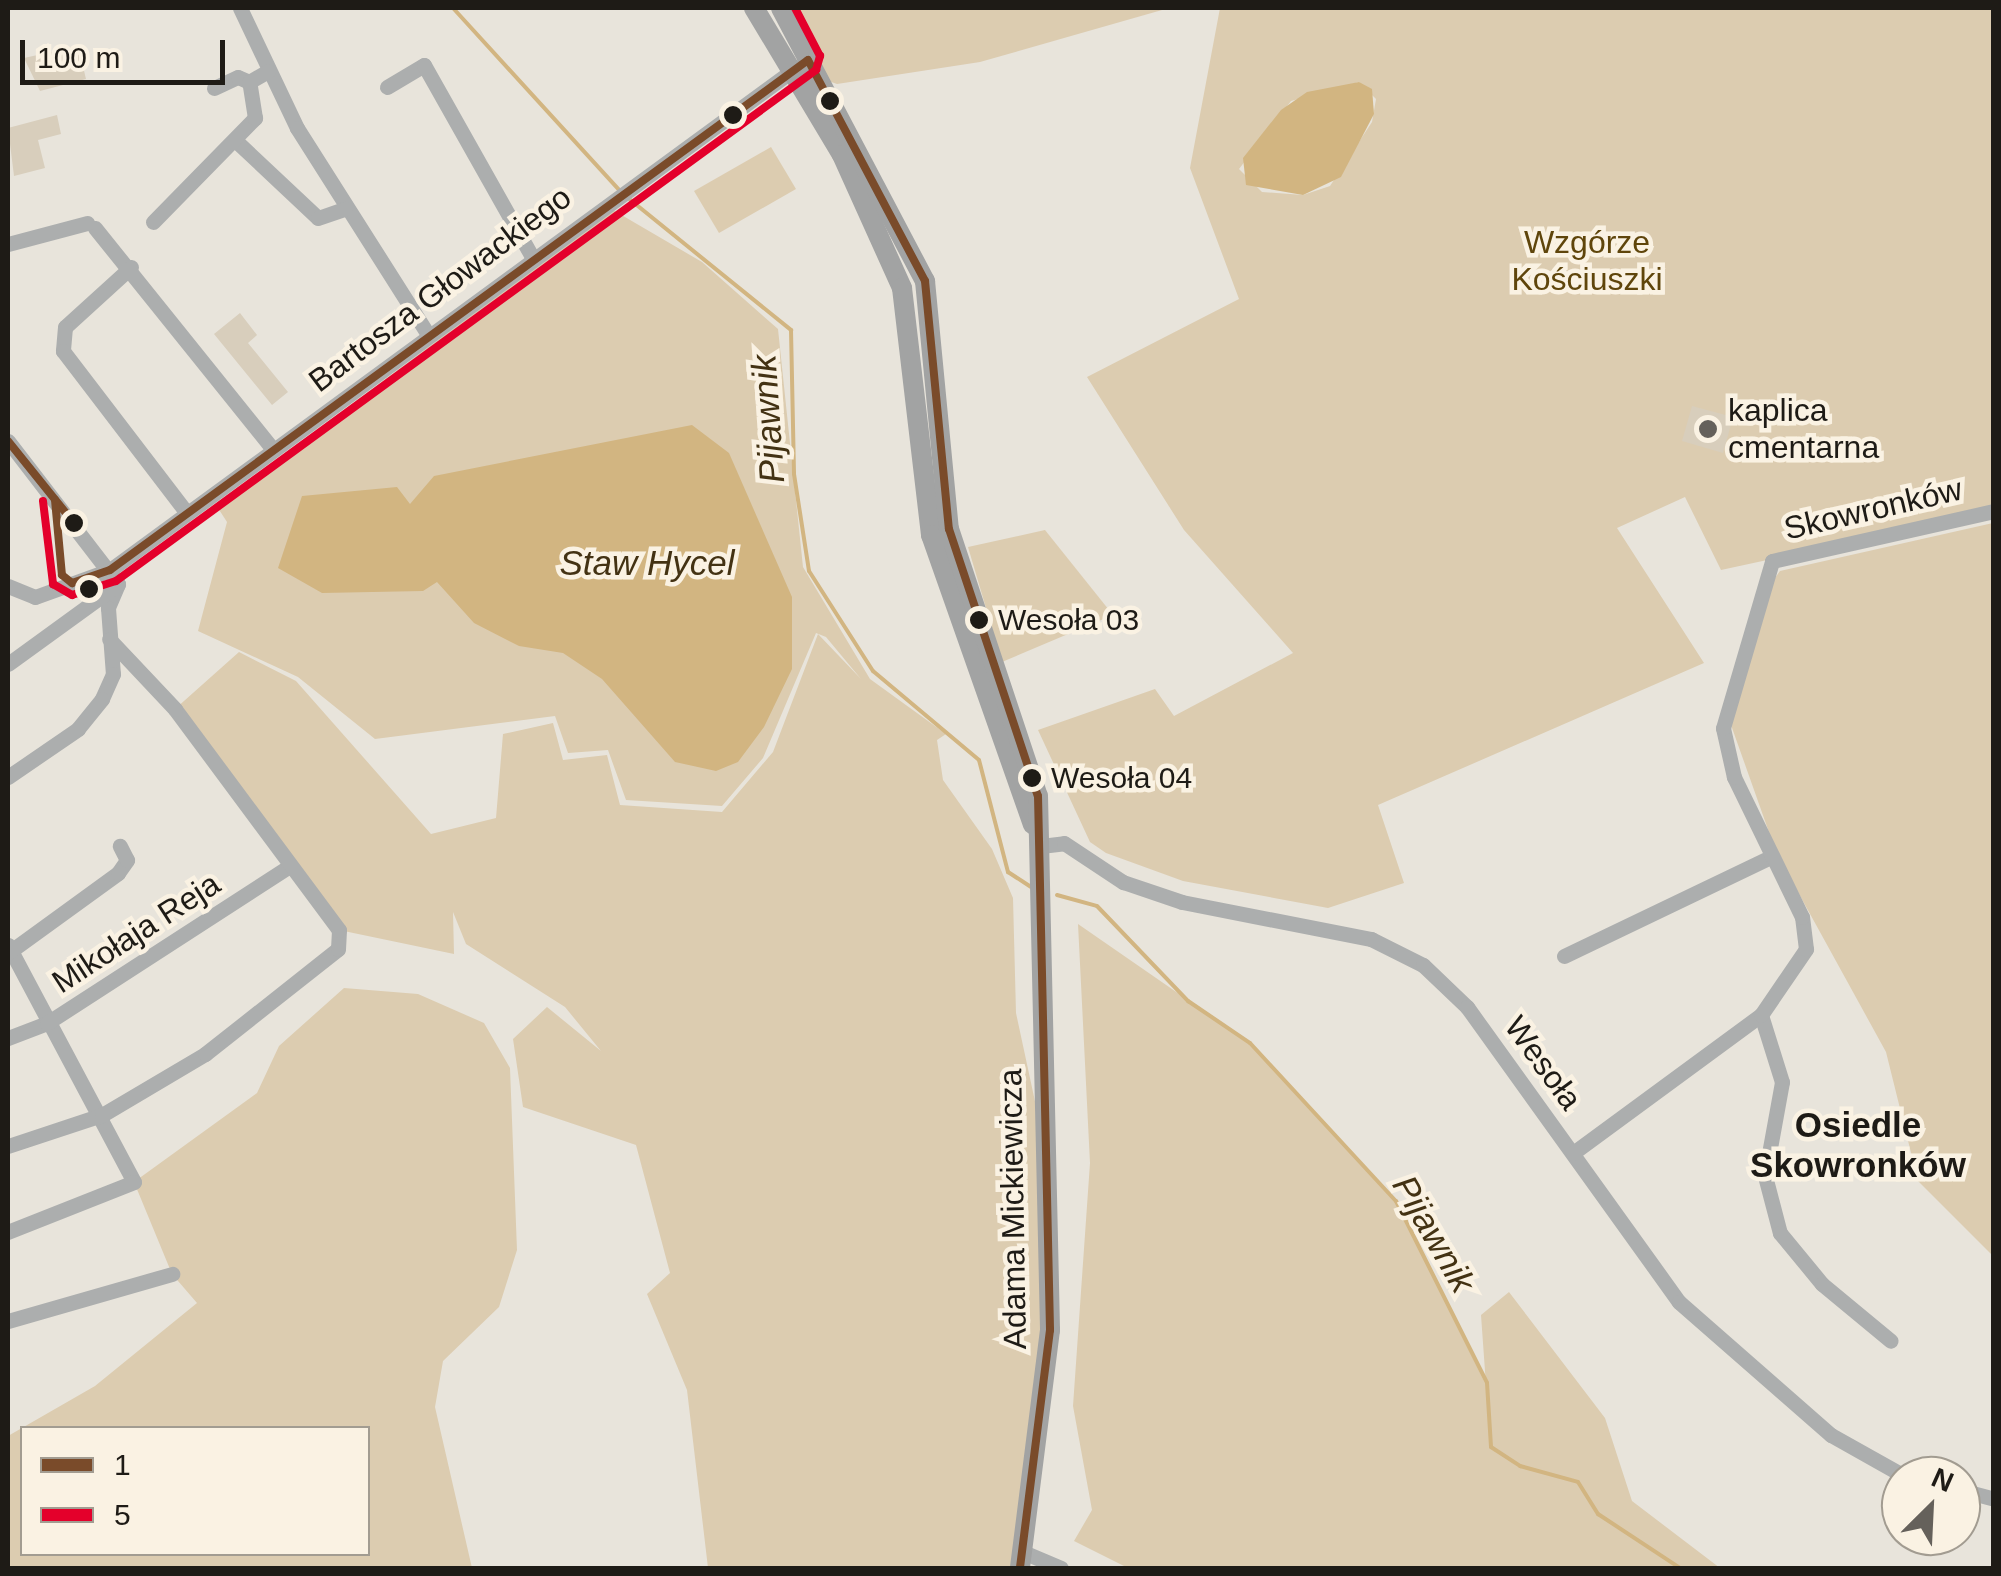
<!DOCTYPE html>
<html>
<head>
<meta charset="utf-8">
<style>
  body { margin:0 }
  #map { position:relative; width:2001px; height:1576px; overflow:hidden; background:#e8e4db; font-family:Arial,sans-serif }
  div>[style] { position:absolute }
  .green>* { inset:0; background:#dcccb0 }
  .water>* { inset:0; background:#d2b581 }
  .stream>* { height:4px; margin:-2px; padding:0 2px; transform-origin:2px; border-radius:2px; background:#d2b581 }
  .building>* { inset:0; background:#d8cebc }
  .street>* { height:15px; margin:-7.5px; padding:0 7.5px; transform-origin:7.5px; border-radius:7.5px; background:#acaeae }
  .secondary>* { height:20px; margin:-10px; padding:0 10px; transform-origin:10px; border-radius:10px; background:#a2a3a3 }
  .bus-1>* { height:8px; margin:-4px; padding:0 4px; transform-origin:4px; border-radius:4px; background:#7a4b2a }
  .bus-2>* { height:8px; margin:-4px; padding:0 4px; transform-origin:4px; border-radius:4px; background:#e4002b }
  .dots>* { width:28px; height:28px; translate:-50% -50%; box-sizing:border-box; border:5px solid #faf2e3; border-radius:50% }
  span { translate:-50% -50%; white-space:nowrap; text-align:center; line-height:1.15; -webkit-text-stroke:9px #faf2e3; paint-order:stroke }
  .bus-label { font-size:30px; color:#1e1b16 }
  .left { translate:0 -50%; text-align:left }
  .park-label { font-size:32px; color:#5f450b }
  .street-label { font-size:32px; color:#1e1b16 }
  .poi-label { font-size:32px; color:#1e1b16 }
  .water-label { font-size:35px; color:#433213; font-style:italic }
  .neighbourhood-label { font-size:35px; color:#1e1b16; font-weight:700 }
  .frame { position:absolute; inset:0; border:10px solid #1e1b16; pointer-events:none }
  .legend { position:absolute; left:20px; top:1426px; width:350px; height:130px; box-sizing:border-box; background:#faf2e3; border:2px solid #a29c91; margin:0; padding:12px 18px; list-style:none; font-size:30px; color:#1e1b16 }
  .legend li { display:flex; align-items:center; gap:20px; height:50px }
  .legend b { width:50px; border:2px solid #a29c91 }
  .north { position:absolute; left:1881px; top:1456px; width:100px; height:100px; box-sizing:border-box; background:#faf2e3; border:2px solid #a29c91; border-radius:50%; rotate:24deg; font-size:28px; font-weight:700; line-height:40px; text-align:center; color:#1e1b16 }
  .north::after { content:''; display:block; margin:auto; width:35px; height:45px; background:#65615b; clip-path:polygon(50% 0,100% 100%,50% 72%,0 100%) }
  .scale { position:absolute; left:20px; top:40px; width:205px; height:45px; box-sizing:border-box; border:5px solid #1e1b16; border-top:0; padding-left:12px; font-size:30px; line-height:35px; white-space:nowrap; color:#1e1b16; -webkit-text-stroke:8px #faf2e3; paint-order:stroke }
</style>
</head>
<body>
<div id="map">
  <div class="green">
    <i style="clip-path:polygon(789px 8px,1169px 8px,980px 62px,837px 84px,820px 78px)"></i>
    <i style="clip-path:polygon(evenodd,1220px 8px,1993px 8px,1993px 511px,1721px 570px,1685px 497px,1617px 528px,1704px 663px,1378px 805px,1404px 883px,1328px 908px,1183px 881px,1106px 853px,1090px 842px,1038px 730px,1155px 689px,1174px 716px,1293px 653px,1184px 530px,1087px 377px,1239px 299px,1190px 168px,1220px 8px,1359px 82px,1376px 99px,1372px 122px,1330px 186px,1303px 195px,1262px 192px,1239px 169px,1291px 101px,1359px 82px)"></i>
    <i style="clip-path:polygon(771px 147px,796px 189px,719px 233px,694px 191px)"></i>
    <i style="clip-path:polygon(613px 210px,702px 262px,778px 329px,803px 567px,870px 679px,946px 734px,937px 740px,943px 780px,992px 849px,1013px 898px,1016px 1013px,1045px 1148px,1050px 1258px,1020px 1568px,708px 1568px,687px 1390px,647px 1294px,670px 1273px,636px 1145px,523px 1107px,513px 1039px,547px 1007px,601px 1051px,565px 1007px,466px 944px,453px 912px,454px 954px,339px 930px,175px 709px,239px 652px,296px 681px,431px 834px,496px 818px,503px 734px,553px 723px,563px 760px,607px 755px,620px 805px,722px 812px,773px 752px,818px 634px,861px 679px,826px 637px,816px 633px,763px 758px,722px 806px,626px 800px,608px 750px,568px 753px,555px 716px,375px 739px,298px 677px,198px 631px,227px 522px,216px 505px)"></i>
    <i style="clip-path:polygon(1993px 523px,1993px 1256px,1918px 1181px,1886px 1052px,1776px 852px,1731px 725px,1767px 589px,1780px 571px)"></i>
    <i style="clip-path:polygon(1045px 530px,1113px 615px,1002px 662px,968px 547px)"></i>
    <i style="clip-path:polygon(1078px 924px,1250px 1043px,1396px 1201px,1486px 1385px,1481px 1315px,1509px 1292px,1605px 1418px,1632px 1501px,1720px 1568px,1128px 1568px,1074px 1541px,1092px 1510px,1073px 1406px,1090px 1163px)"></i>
    <i style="clip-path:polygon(evenodd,344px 988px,418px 994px,484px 1023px,510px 1068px,517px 1250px,499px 1307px,443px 1361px,435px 1407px,472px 1568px,8px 1568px,8px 1436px,95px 1386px,197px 1303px,172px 1274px,134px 1182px,257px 1093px,279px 1046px,344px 988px,22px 1428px,368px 1428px,368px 1554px,22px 1554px,22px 1428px)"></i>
  </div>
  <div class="water">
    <i style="clip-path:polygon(1359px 82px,1372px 89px,1374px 114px,1341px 177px,1303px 195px,1246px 185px,1243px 158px,1281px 110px,1307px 92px)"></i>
    <i style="clip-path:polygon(692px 425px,729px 453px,792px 597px,792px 669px,764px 727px,738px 762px,716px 771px,675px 762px,602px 679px,563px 653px,519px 646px,474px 623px,437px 582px,423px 591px,322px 593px,278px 568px,302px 496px,397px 487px,410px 504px,434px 476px)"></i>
  </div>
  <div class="stream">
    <i style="left:453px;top:8px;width:249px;rotate:47.6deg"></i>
    <i style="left:628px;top:198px;width:210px;rotate:39deg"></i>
    <i style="left:791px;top:330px;width:144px;rotate:88.8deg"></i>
    <i style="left:794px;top:474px;width:98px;rotate:81.2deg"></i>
    <i style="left:809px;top:571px;width:119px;rotate:57.4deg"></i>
    <i style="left:873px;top:671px;width:138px;rotate:40deg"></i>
    <i style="left:979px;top:760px;width:116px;rotate:75.5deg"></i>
    <i style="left:1008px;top:872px;width:27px;rotate:33deg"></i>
    <i style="left:1057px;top:895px;width:41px;rotate:15.4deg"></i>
    <i style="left:1097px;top:906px;width:132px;rotate:46.2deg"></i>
    <i style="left:1188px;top:1001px;width:75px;rotate:34.1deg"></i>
    <i style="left:1250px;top:1043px;width:215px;rotate:47.3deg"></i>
    <i style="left:1396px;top:1201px;width:203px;rotate:63.4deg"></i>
    <i style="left:1487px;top:1383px;width:64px;rotate:86.4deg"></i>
    <i style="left:1491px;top:1447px;width:35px;rotate:33deg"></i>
    <i style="left:1520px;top:1466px;width:60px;rotate:15.4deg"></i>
    <i style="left:1578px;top:1482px;width:38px;rotate:58deg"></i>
    <i style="left:1598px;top:1514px;width:98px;rotate:33.4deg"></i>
  </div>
  <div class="building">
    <i style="clip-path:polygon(78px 46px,86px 79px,40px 91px,24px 58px)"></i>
    <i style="clip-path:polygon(57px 115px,61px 134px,38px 140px,45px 168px,14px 176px,8px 128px)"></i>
    <i style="clip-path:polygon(240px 313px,257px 335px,248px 343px,288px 392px,272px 405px,214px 334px)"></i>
    <i style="clip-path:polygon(1692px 406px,1733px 417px,1723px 453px,1682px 441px)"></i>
  </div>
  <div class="street">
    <i style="left:240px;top:8px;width:133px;rotate:64.6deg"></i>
    <i style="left:297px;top:128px;width:243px;rotate:57.6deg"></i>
    <i style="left:387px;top:87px;width:43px;rotate:-30.7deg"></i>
    <i style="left:424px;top:65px;width:218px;rotate:60.6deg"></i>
    <i style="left:214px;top:88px;width:26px;rotate:-25deg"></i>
    <i style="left:238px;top:77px;width:12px;rotate:24deg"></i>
    <i style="left:236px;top:141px;width:112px;rotate:43.2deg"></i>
    <i style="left:318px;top:218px;width:28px;rotate:-19deg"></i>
    <i style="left:153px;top:222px;width:146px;rotate:-45.6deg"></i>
    <i style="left:255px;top:118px;width:36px;rotate:-99deg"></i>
    <i style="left:249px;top:82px;width:22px;rotate:-30deg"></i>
    <i style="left:95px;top:228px;width:284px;rotate:51.2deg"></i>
    <i style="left:8px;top:244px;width:82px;rotate:-14.9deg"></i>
    <i style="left:131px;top:267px;width:89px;rotate:137.7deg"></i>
    <i style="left:65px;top:327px;width:24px;rotate:95deg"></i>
    <i style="left:63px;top:351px;width:204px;rotate:52.6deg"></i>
    <i style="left:8px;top:441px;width:180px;rotate:52.4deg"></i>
    <i style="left:118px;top:584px;width:26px;rotate:113deg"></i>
    <i style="left:108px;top:608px;width:66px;rotate:85.7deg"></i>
    <i style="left:113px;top:674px;width:27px;rotate:114deg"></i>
    <i style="left:102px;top:699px;width:38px;rotate:129deg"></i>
    <i style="left:78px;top:729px;width:85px;rotate:145.6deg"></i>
    <i style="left:8px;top:586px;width:29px;rotate:22deg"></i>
    <i style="left:35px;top:597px;width:80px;rotate:-19.8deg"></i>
    <i style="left:110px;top:570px;width:851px;rotate:-36.21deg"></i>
    <i style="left:8px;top:664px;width:136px;rotate:-36deg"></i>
    <i style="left:1041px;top:846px;width:23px;rotate:-7deg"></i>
    <i style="left:1064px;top:843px;width:71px;rotate:33.5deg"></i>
    <i style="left:1123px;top:882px;width:62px;rotate:18.7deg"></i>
    <i style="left:1182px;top:902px;width:193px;rotate:11.1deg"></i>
    <i style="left:1371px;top:939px;width:58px;rotate:26.6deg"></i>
    <i style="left:1423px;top:965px;width:61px;rotate:43.7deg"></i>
    <i style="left:1467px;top:1007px;width:363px;rotate:54.3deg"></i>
    <i style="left:1679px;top:1302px;width:202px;rotate:41.2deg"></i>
    <i style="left:1831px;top:1435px;width:84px;rotate:29.3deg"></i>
    <i style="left:8px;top:945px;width:268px;rotate:62deg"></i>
    <i style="left:134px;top:1182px;width:136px;rotate:158.4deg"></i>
    <i style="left:8px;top:953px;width:136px;rotate:-36deg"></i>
    <i style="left:118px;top:873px;width:16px;rotate:-55deg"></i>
    <i style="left:127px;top:860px;width:16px;rotate:-117deg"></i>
    <i style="left:1564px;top:956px;width:229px;rotate:-25.6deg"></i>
    <i style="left:1761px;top:1015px;width:70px;rotate:72.6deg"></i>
    <i style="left:1782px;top:1082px;width:96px;rotate:100.3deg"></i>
    <i style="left:1765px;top:1176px;width:59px;rotate:75.3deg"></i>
    <i style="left:1780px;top:1233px;width:66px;rotate:50.5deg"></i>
    <i style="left:1822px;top:1284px;width:89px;rotate:39.6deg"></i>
    <i style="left:8px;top:1038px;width:42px;rotate:-21deg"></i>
    <i style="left:47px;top:1023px;width:289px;rotate:-32.9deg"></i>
    <i style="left:8px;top:1146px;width:99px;rotate:-18.3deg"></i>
    <i style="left:102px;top:1115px;width:120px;rotate:-30.6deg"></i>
    <i style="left:205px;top:1054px;width:169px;rotate:-38.3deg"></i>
    <i style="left:338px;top:949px;width:19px;rotate:-87deg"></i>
    <i style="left:339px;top:930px;width:275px;rotate:-126.6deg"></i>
    <i style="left:175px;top:709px;width:96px;rotate:-133.3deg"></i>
    <i style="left:1573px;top:1153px;width:233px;rotate:-36.3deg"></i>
    <i style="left:1761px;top:1015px;width:80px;rotate:-55.7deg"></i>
    <i style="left:1806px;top:949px;width:32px;rotate:-97deg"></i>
    <i style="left:1802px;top:917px;width:156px;rotate:-115.9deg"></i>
    <i style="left:1734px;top:777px;width:50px;rotate:-102.7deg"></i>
    <i style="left:1723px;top:728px;width:174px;rotate:-73.6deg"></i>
    <i style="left:1772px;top:561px;width:228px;rotate:-12.7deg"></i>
    <i style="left:8px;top:1321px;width:171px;rotate:-16deg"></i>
    <i style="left:1961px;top:1490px;width:34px;rotate:15deg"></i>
    <i style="left:1023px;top:1552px;width:41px;rotate:22.8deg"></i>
  </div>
  <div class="secondary">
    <i style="left:754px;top:8px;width:171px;rotate:59.1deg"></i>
    <i style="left:842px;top:155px;width:146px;rotate:65.7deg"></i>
    <i style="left:902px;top:288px;width:249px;rotate:83.3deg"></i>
    <i style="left:931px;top:535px;width:307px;rotate:70.6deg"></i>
    <i style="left:781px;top:8px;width:309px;rotate:62.2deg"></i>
    <i style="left:925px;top:281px;width:249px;rotate:84.5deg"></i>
    <i style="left:949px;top:529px;width:281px;rotate:71.6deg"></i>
    <i style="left:1038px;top:796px;width:534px;rotate:88.71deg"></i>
    <i style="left:1050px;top:1330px;width:240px;rotate:97.2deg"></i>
  </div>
  <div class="bus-1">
    <i style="left:8px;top:441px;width:112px;rotate:51.2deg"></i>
    <i style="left:55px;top:500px;width:75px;rotate:84.7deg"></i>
    <i style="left:62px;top:575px;width:13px;rotate:39deg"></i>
    <i style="left:72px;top:583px;width:40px;rotate:-18.9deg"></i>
    <i style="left:110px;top:570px;width:864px;rotate:-36.15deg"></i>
    <i style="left:808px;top:60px;width:250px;rotate:62.1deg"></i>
    <i style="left:925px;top:281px;width:249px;rotate:84.5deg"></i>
    <i style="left:949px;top:529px;width:281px;rotate:71.6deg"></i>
    <i style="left:1038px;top:796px;width:534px;rotate:88.71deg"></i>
    <i style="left:1050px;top:1330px;width:240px;rotate:97.2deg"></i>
  </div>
  <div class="bus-2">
    <i style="left:43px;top:501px;width:84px;rotate:83.1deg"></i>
    <i style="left:53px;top:584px;width:22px;rotate:30deg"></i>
    <i style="left:72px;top:595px;width:46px;rotate:-17.7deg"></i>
    <i style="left:116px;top:581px;width:867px;rotate:-36.13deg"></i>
    <i style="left:816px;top:70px;width:15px;rotate:-74deg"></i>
    <i style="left:820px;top:56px;width:54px;rotate:-117.5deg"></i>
  </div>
  <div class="dots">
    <i style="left:830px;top:101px;background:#1e1b16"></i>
    <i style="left:733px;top:115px;background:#1e1b16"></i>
    <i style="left:1708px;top:429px;background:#65615b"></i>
    <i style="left:74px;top:523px;background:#1e1b16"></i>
    <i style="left:89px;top:589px;background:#1e1b16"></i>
    <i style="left:979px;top:620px;background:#1e1b16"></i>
    <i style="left:1032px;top:778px;background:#1e1b16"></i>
  </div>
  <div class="bus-label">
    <span class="left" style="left:998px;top:620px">Wesoła 03</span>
    <span class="left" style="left:1051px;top:778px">Wesoła 04</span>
  </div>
  <div class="park-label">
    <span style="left:1587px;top:261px">Wzgórze<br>Kościuszki</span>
  </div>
  <div class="street-label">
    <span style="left:440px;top:289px;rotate:-37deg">Bartosza Głowackiego</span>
    <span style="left:1873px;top:509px;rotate:-13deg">Skowronków</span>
    <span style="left:136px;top:933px;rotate:-33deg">Mikołaja Reja</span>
    <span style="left:1543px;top:1063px;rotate:54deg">Wesoła</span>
    <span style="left:1013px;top:1209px;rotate:-91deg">Adama Mickiewicza</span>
  </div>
  <div class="poi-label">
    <span class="left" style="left:1728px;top:429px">kaplica<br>cmentarna</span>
  </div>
  <div class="water-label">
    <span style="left:768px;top:419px;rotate:-94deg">Pijawnik</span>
    <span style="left:647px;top:563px">Staw Hycel</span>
    <span style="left:1434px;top:1234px;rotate:60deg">Pijawnik</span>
  </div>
  <div class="neighbourhood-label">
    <span style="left:1858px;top:1145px">Osiedle<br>Skowronków</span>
  </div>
  <div class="frame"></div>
  <ul class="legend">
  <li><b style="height:12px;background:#7a4b2a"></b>1</li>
  <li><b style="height:12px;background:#e4002b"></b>5</li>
  </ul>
  <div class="north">N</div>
  <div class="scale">100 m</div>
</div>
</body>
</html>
